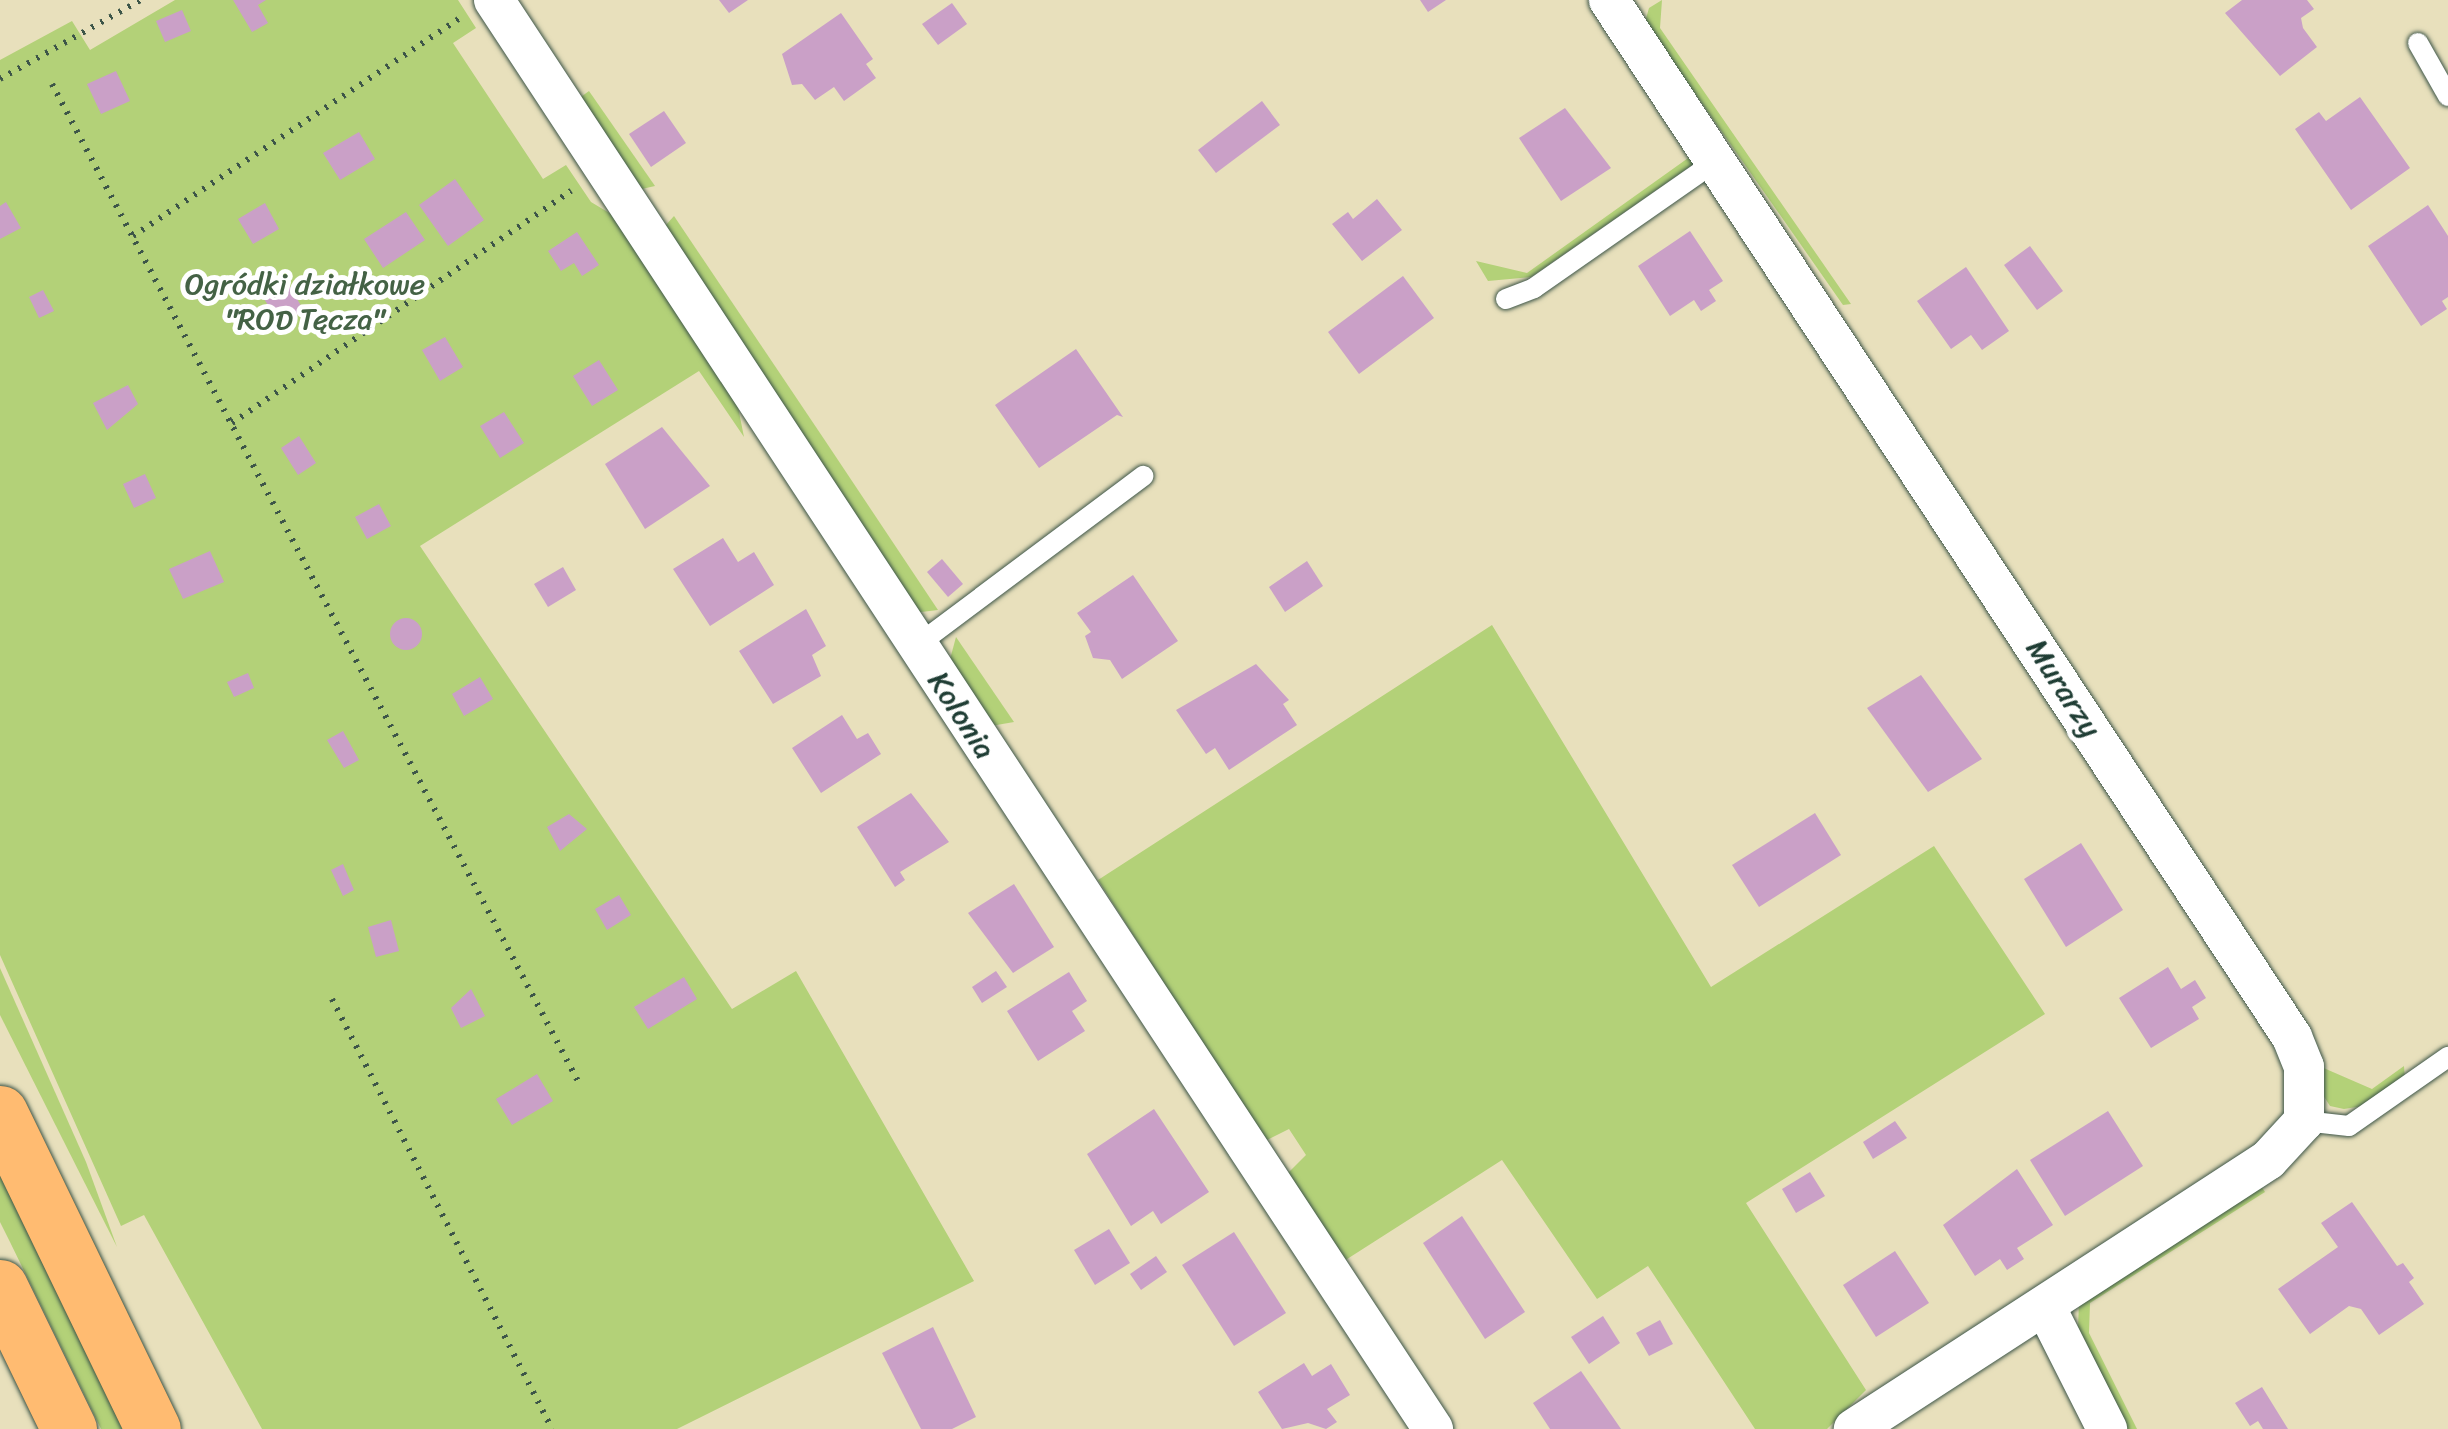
<!DOCTYPE html>
<html>
<head>
<meta charset="utf-8">
<style>
  body { margin:0 }
  #map { position:relative; width:2448px; height:1429px; overflow:hidden; background:#e8e0bc; font-family:Sriracha,sans-serif }
  div>[style] { position:absolute }
  .green>* { inset:0; background:#b3d178 }
  .building>* { inset:0; background:#caa0c7 }
  .round { border-radius:50% }
  .path>* { height:6px; margin-top:-3px; transform-origin:0; background:repeating-linear-gradient(90deg,#3d5548 0 2.5px,transparent 0 10.5px) }
  .roads { filter:drop-shadow(0 0 2px #3d5548) drop-shadow(0 0 2px #3d5548) }
  .lane>* { height:20px; margin:-10px; padding:0 10px; transform-origin:10px; border-radius:10px; background:#fff }
  .street>* { height:40px; margin:-20px; padding:0 20px; transform-origin:20px; border-radius:20px; background:#fff }
  .highway>* { height:55px; margin:-27.5px; padding:0 27.5px; transform-origin:27.5px; border-radius:27.5px; background:#ffbb71 }
  span { translate:-50% -50%; white-space:nowrap; text-align:center; line-height:1.15; -webkit-text-stroke:10px #fff; paint-order:stroke }
  .park-label { font-size:30px; color:#446245 }
  .street-label { font-size:30px; color:#1f3d34 }
</style>
</head>
<body>
<div id="map">
  <div class="green">
    <i style="clip-path:polygon(175px 0,458px 0,476px 28px,453px 43px,543px 179px,566px 165px,591px 202px,611px 214px,736px 397px,744px 437px,699px 371px,420px 546px,732px 1009px,796px 971px,974px 1281px,677px 1429px,262px 1429px,144px 1215px,121px 1226px,0 955px,0 60px,72px 21px,90px 50px)"></i>
    <i style="clip-path:polygon(1662px 0,1660px 28px,1851px 304px,1843px 305px,1645px 22px,1649px 8px)"></i>
    <i style="clip-path:polygon(589px 91px,655px 186px,633px 191px,574px 102px)"></i>
    <i style="clip-path:polygon(1691px 156px,1695px 163px,1531px 277px,1488px 281px,1476px 261px,1527px 273px)"></i>
    <i style="clip-path:polygon(674px 216px,824px 439px,938px 610px,913px 613px,665px 226px)"></i>
    <i style="clip-path:polygon(1492px 625px,1711px 987px,1934px 846px,2045px 1014px,1746px 1203px,1866px 1390px,1827px 1429px,1755px 1429px,1648px 1266px,1597px 1299px,1502px 1160px,1344px 1261px,1287px 1174px,1306px 1155px,1289px 1129px,1265px 1141px,1098px 880px)"></i>
    <i style="clip-path:polygon(956px 637px,1014px 722px,991px 726px,949px 663px)"></i>
    <i style="clip-path:polygon(0 968px,86px 1162px,117px 1247px,0 1015px)"></i>
    <i style="clip-path:polygon(2319px 1066px,2372px 1089px,2404px 1066px,2405px 1080px,2369px 1105px,2344px 1109px,2330px 1106px,2323px 1095px)"></i>
    <i style="clip-path:polygon(0 1173px,125px 1429px,101px 1429px,10px 1242px,0 1222px)"></i>
    <i style="clip-path:polygon(2257px 1180px,2265px 1192px,2090px 1303px,2089px 1333px,2137px 1429px,2126px 1429px,2078px 1329px,2079px 1301px)"></i>
  </div>
  <div class="building">
    <i style="clip-path:polygon(233px 0,266px 0,258px 5px,268px 23px,252px 32px)"></i>
    <i style="clip-path:polygon(719px 0,748px 0,729px 13px)"></i>
    <i style="clip-path:polygon(1420px 0,1446px 0,1428px 12px)"></i>
    <i style="clip-path:polygon(2242px 0,2307px 0,2314px 9px,2301px 18px,2303px 28px,2317px 47px,2280px 76px,2225px 13px)"></i>
    <i style="clip-path:polygon(952px 3px,967px 24px,938px 45px,922px 24px)"></i>
    <i style="clip-path:polygon(182px 10px,191px 31px,165px 42px,156px 21px)"></i>
    <i style="clip-path:polygon(841px 13px,873px 59px,866px 64px,876px 78px,844px 101px,834px 87px,815px 100px,802px 84px,792px 85px,782px 54px)"></i>
    <i style="clip-path:polygon(116px 71px,130px 101px,101px 114px,87px 84px)"></i>
    <i style="clip-path:polygon(2360px 97px,2410px 168px,2351px 210px,2295px 129px,2319px 112px,2326px 121px)"></i>
    <i style="clip-path:polygon(1262px 101px,1280px 125px,1216px 173px,1198px 150px)"></i>
    <i style="clip-path:polygon(1565px 108px,1611px 168px,1561px 201px,1519px 138px)"></i>
    <i style="clip-path:polygon(664px 111px,686px 143px,651px 167px,629px 134px)"></i>
    <i style="clip-path:polygon(359px 132px,375px 159px,340px 180px,323px 153px)"></i>
    <i style="clip-path:polygon(455px 179px,484px 220px,448px 246px,419px 205px)"></i>
    <i style="clip-path:polygon(1377px 199px,1402px 230px,1362px 261px,1332px 224px,1348px 212px,1353px 219px)"></i>
    <i style="clip-path:polygon(6px 202px,21px 228px,0 239px,0 206px)"></i>
    <i style="clip-path:polygon(265px 203px,279px 229px,253px 244px,238px 219px)"></i>
    <i style="clip-path:polygon(2428px 205px,2448px 236px,2448px 297px,2442px 301px,2447px 309px,2421px 326px,2368px 246px)"></i>
    <i style="clip-path:polygon(406px 212px,425px 240px,383px 268px,364px 239px)"></i>
    <i style="clip-path:polygon(1690px 231px,1723px 281px,1709px 290px,1716px 301px,1701px 311px,1694px 300px,1670px 316px,1638px 266px)"></i>
    <i style="clip-path:polygon(577px 232px,599px 265px,582px 276px,574px 263px,561px 271px,548px 251px)"></i>
    <i style="clip-path:polygon(2030px 246px,2063px 291px,2037px 310px,2004px 265px)"></i>
    <i style="clip-path:polygon(1966px 267px,2009px 331px,1982px 350px,1971px 335px,1951px 349px,1917px 301px)"></i>
    <i style="clip-path:polygon(1403px 276px,1434px 318px,1359px 374px,1328px 332px)"></i>
    <i style="clip-path:polygon(287px 281px,304px 311px,279px 325px,262px 295px)"></i>
    <i style="clip-path:polygon(43px 290px,54px 311px,39px 318px,29px 297px)"></i>
    <i style="clip-path:polygon(445px 337px,463px 367px,440px 381px,422px 350px)"></i>
    <i style="clip-path:polygon(1076px 349px,1123px 417px,1117px 415px,1039px 468px,995px 405px)"></i>
    <i style="clip-path:polygon(599px 360px,618px 390px,592px 406px,573px 376px)"></i>
    <i style="clip-path:polygon(128px 385px,138px 404px,107px 430px,93px 403px)"></i>
    <i style="clip-path:polygon(504px 412px,524px 443px,500px 458px,480px 426px)"></i>
    <i style="clip-path:polygon(662px 427px,710px 486px,645px 529px,605px 464px)"></i>
    <i style="clip-path:polygon(299px 436px,316px 463px,298px 475px,281px 448px)"></i>
    <i style="clip-path:polygon(145px 474px,156px 498px,134px 508px,123px 484px)"></i>
    <i style="clip-path:polygon(379px 504px,391px 526px,367px 539px,355px 517px)"></i>
    <i style="clip-path:polygon(723px 538px,738px 562px,754px 552px,774px 585px,710px 626px,673px 569px)"></i>
    <i style="clip-path:polygon(210px 551px,224px 582px,183px 599px,169px 569px)"></i>
    <i style="clip-path:polygon(942px 559px,963px 584px,948px 597px,927px 572px)"></i>
    <i style="clip-path:polygon(1307px 561px,1323px 586px,1285px 612px,1269px 587px)"></i>
    <i style="clip-path:polygon(563px 567px,576px 590px,548px 607px,534px 584px)"></i>
    <i style="clip-path:polygon(1133px 575px,1178px 641px,1122px 679px,1110px 660px,1093px 658px,1085px 636px,1091px 632px,1077px 613px)"></i>
    <i style="clip-path:polygon(806px 609px,826px 646px,812px 655px,821px 676px,773px 704px,739px 651px)"></i>
    <i class="round" style="left:390px;top:618px;width:32px;height:32px"></i>
    <i style="clip-path:polygon(1256px 664px,1289px 700px,1283px 704px,1297px 725px,1229px 770px,1215px 748px,1206px 754px,1176px 710px)"></i>
    <i style="clip-path:polygon(248px 673px,254px 688px,234px 697px,227px 682px)"></i>
    <i style="clip-path:polygon(1921px 675px,1982px 759px,1928px 792px,1867px 708px)"></i>
    <i style="clip-path:polygon(480px 677px,493px 699px,464px 716px,452px 694px)"></i>
    <i style="clip-path:polygon(842px 715px,857px 739px,868px 733px,881px 754px,821px 793px,792px 748px)"></i>
    <i style="clip-path:polygon(343px 731px,359px 760px,344px 768px,327px 740px)"></i>
    <i style="clip-path:polygon(911px 793px,949px 842px,900px 872px,905px 880px,895px 887px,857px 827px)"></i>
    <i style="clip-path:polygon(1815px 813px,1841px 855px,1759px 907px,1732px 865px)"></i>
    <i style="clip-path:polygon(569px 814px,587px 829px,560px 851px,547px 827px)"></i>
    <i style="clip-path:polygon(2081px 843px,2123px 910px,2066px 947px,2024px 879px)"></i>
    <i style="clip-path:polygon(343px 864px,354px 890px,343px 896px,331px 870px)"></i>
    <i style="clip-path:polygon(1014px 884px,1054px 947px,1013px 973px,968px 913px)"></i>
    <i style="clip-path:polygon(619px 895px,631px 915px,607px 930px,595px 909px)"></i>
    <i style="clip-path:polygon(391px 920px,399px 951px,376px 957px,368px 927px)"></i>
    <i style="clip-path:polygon(2168px 967px,2181px 989px,2195px 980px,2206px 998px,2192px 1007px,2199px 1019px,2151px 1048px,2119px 998px)"></i>
    <i style="clip-path:polygon(996px 971px,1007px 987px,982px 1003px,972px 987px)"></i>
    <i style="clip-path:polygon(1069px 972px,1087px 1001px,1072px 1011px,1085px 1031px,1038px 1061px,1007px 1011px)"></i>
    <i style="clip-path:polygon(684px 977px,697px 999px,648px 1029px,634px 1007px)"></i>
    <i style="clip-path:polygon(471px 989px,485px 1016px,461px 1028px,451px 1008px)"></i>
    <i style="clip-path:polygon(537px 1074px,553px 1101px,512px 1125px,496px 1099px)"></i>
    <i style="clip-path:polygon(1154px 1109px,1209px 1192px,1161px 1224px,1153px 1211px,1131px 1226px,1087px 1154px)"></i>
    <i style="clip-path:polygon(2108px 1111px,2143px 1166px,2065px 1216px,2030px 1160px)"></i>
    <i style="clip-path:polygon(1895px 1121px,1907px 1138px,1873px 1159px,1863px 1142px)"></i>
    <i style="clip-path:polygon(2017px 1169px,2053px 1225px,2017px 1248px,2024px 1259px,2007px 1270px,2000px 1259px,1975px 1276px,1943px 1225px)"></i>
    <i style="clip-path:polygon(1810px 1172px,1825px 1196px,1796px 1213px,1782px 1189px)"></i>
    <i style="clip-path:polygon(2352px 1202px,2397px 1266px,2403px 1263px,2414px 1278px,2409px 1282px,2424px 1304px,2379px 1335px,2361px 1309px,2349px 1306px,2310px 1334px,2278px 1289px,2338px 1247px,2321px 1223px)"></i>
    <i style="clip-path:polygon(1462px 1216px,1525px 1312px,1485px 1339px,1423px 1243px)"></i>
    <i style="clip-path:polygon(1109px 1229px,1130px 1263px,1095px 1285px,1074px 1250px)"></i>
    <i style="clip-path:polygon(1234px 1232px,1286px 1313px,1234px 1346px,1182px 1265px)"></i>
    <i style="clip-path:polygon(1895px 1251px,1929px 1303px,1876px 1337px,1843px 1285px)"></i>
    <i style="clip-path:polygon(1156px 1256px,1167px 1272px,1141px 1290px,1130px 1274px)"></i>
    <i style="clip-path:polygon(1603px 1316px,1620px 1343px,1589px 1364px,1571px 1337px)"></i>
    <i style="clip-path:polygon(1660px 1320px,1673px 1344px,1649px 1356px,1636px 1333px)"></i>
    <i style="clip-path:polygon(933px 1327px,976px 1417px,952px 1429px,921px 1429px,882px 1353px)"></i>
    <i style="clip-path:polygon(1304px 1363px,1312px 1376px,1331px 1364px,1350px 1395px,1327px 1409px,1337px 1422px,1326px 1429px,1308px 1423px,1282px 1429px,1258px 1392px)"></i>
    <i style="clip-path:polygon(1581px 1371px,1621px 1429px,1550px 1429px,1533px 1403px)"></i>
    <i style="clip-path:polygon(2262px 1387px,2288px 1429px,2263px 1429px,2258px 1421px,2250px 1426px,2235px 1403px)"></i>
  </div>
  <div class="path">
    <i style="left:0;top:79px;width:162px;rotate:-29.3deg"></i>
    <i style="left:52px;top:84px;width:1129px;rotate:62.19deg"></i>
    <i style="left:133px;top:236px;width:394px;rotate:-33.7deg"></i>
    <i style="left:232px;top:423px;width:411px;rotate:-34.4deg"></i>
    <i style="left:332px;top:999px;width:483px;rotate:62.9deg"></i>
  </div>
  <div class="roads">
    <div class="lane">
      <i style="left:2418px;top:43px;width:61px;rotate:60.5deg"></i>
      <i style="left:1506px;top:299px;width:30px;rotate:-21deg"></i>
      <i style="left:1534px;top:288px;width:226px;rotate:-34.9deg"></i>
      <i style="left:916px;top:646px;width:284px;rotate:-36.8deg"></i>
      <i style="left:2304px;top:1121px;width:45px;rotate:6.3deg"></i>
      <i style="left:2349px;top:1126px;width:121px;rotate:-34.9deg"></i>
    </div>
    <div class="street">
      <i style="left:494px;top:0;width:1710px;rotate:56.69deg"></i>
      <i style="left:1609px;top:0;width:1242px;rotate:56.63deg"></i>
      <i style="left:2292px;top:1037px;width:32px;rotate:68deg"></i>
      <i style="left:2304px;top:1067px;width:54px;rotate:90deg"></i>
      <i style="left:2304px;top:1121px;width:53px;rotate:132.7deg"></i>
      <i style="left:2268px;top:1160px;width:494px;rotate:147deg"></i>
      <i style="left:2045px;top:1306px;width:138px;rotate:63.2deg"></i>
    </div>
    <div class="highway">
      <i style="left:0;top:1113px;width:351px;rotate:64.2deg"></i>
      <i style="left:0;top:1287px;width:158px;rotate:64.1deg"></i>
    </div>
  </div>
  <div class="park-label">
    <span style="left:305px;top:301px">Ogródki działkowe<br>"ROD Tęcza"</span>
  </div>
  <div class="street-label">
    <span style="left:2064px;top:688px;rotate:57deg">Murarzy</span>
    <span style="left:962px;top:715px;rotate:57deg">Kolonia</span>
  </div>
</div>
</body>
</html>
